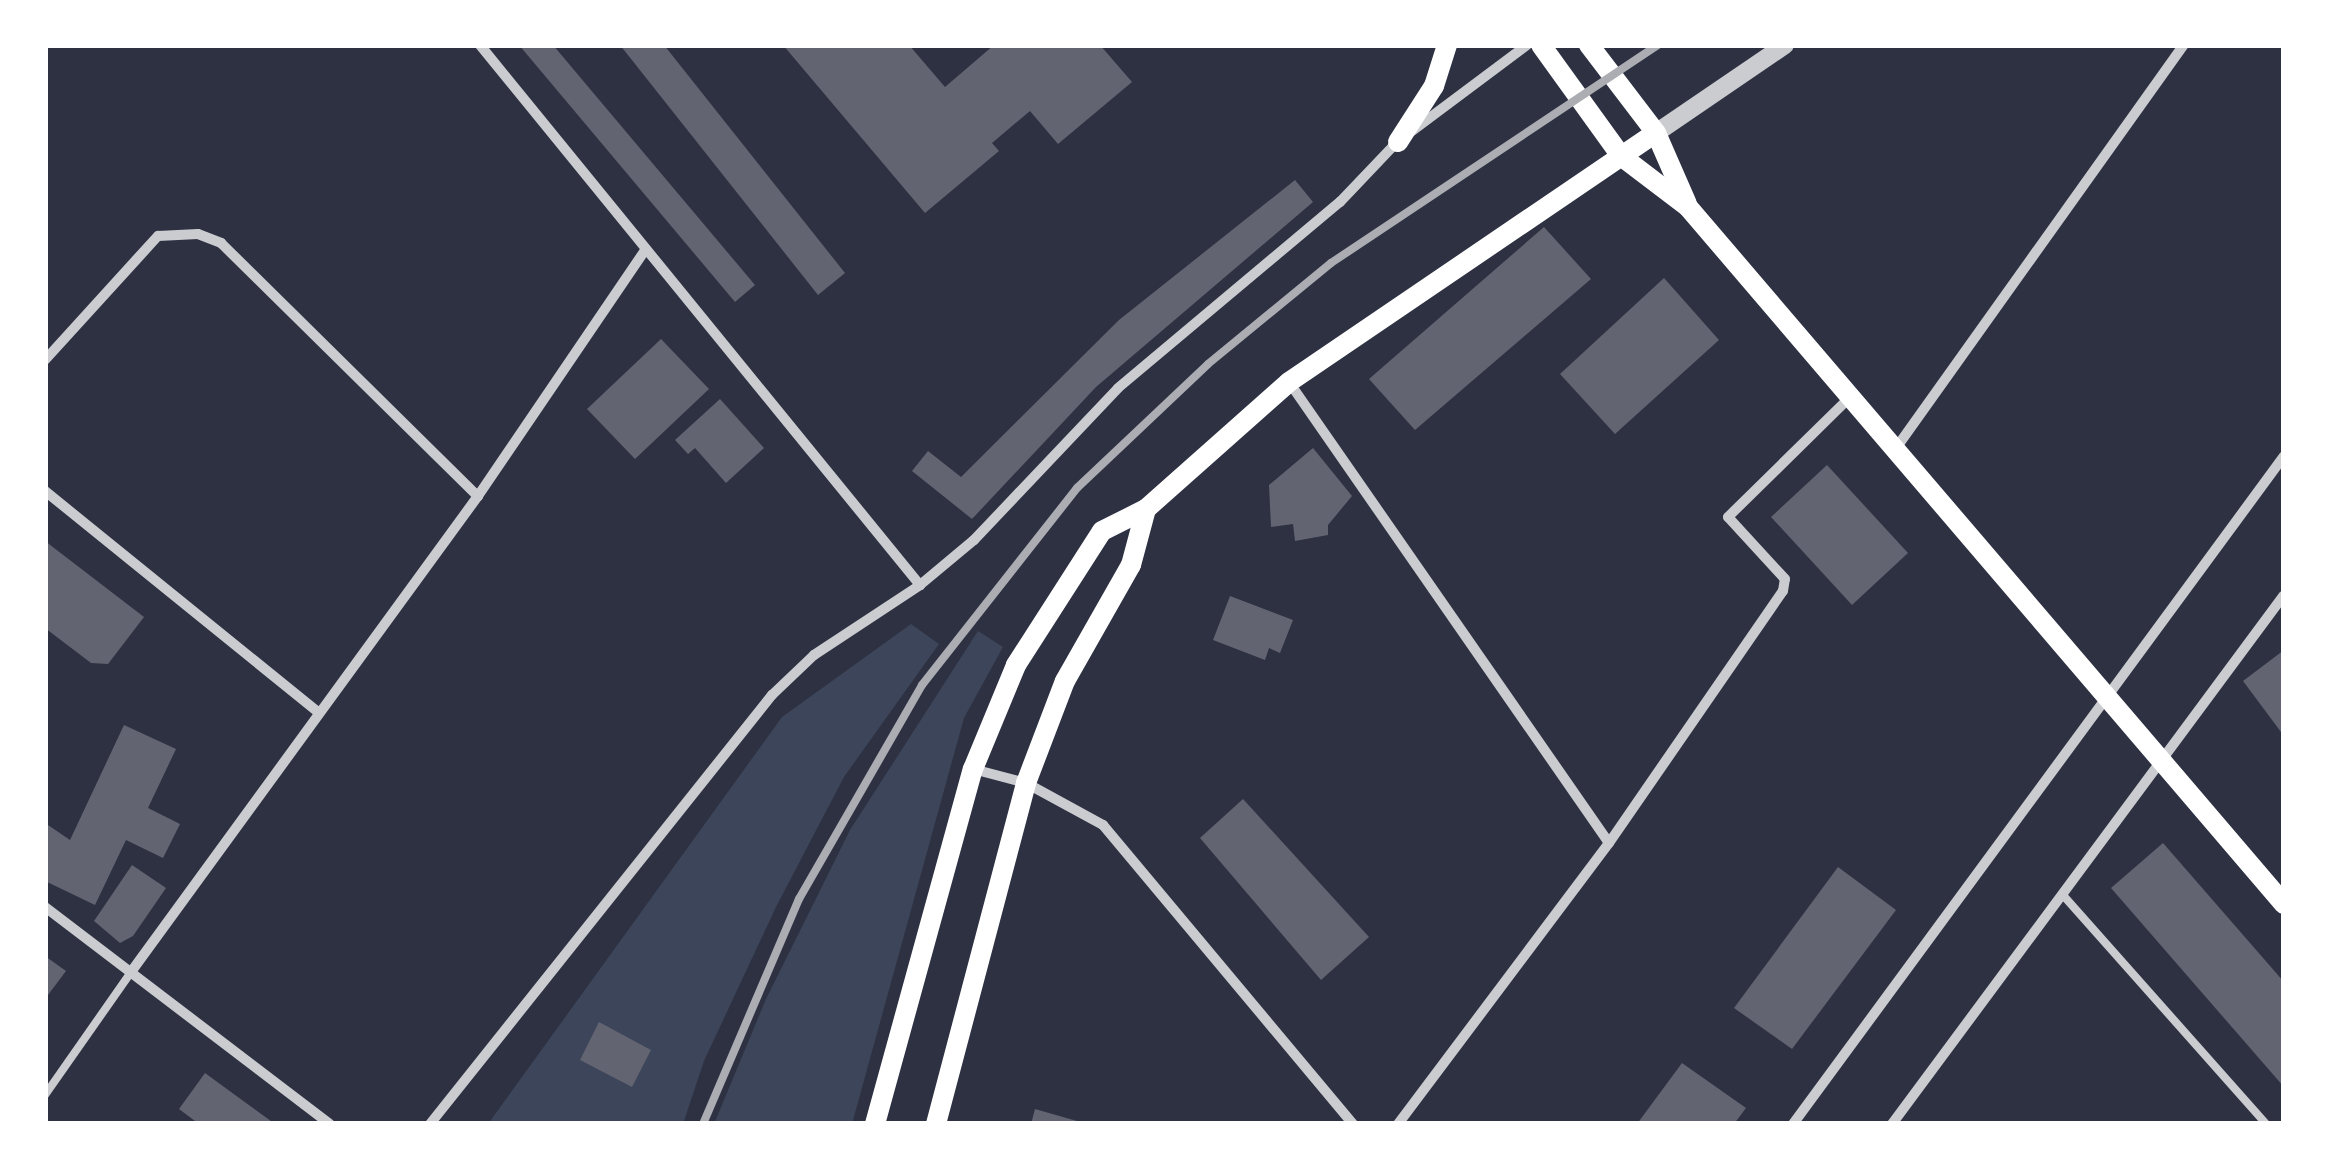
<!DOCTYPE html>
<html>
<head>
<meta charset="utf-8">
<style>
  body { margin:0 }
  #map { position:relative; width:2329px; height:1169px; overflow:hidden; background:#2d3142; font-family:Raleway,sans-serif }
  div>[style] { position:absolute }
  .green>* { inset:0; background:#3c4559 }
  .building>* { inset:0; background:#626471 }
  .service>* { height:8px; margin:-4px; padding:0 4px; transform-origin:4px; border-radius:4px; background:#caccd0 }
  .minor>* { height:10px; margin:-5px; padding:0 5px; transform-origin:5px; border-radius:5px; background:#caccd0 }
  .tertiary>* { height:18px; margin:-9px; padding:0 9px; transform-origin:9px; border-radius:9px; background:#caccd0 }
  .secondary>* { height:20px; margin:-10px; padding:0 10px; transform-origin:10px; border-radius:10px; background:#fff }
  .rail>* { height:8px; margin:-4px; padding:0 4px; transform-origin:4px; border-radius:4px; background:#abadb3 }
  span { translate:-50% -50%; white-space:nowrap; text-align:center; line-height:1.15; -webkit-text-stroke:10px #fff; paint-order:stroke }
  .frame { position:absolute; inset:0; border:48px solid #fff; pointer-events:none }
</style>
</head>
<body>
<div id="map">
  <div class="green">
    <i style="clip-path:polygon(911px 624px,939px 644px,844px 777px,777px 905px,704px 1061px,683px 1124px,488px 1124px,782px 717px)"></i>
    <i style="clip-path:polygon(978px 631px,1003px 647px,964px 718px,852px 1124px,714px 1124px,766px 999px,850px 830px)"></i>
  </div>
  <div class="building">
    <i style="clip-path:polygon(519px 45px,553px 45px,755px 285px,735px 302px)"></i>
    <i style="clip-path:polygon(620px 45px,664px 45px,845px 273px,818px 295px)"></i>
    <i style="clip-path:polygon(783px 45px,909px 45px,945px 87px,994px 45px,1100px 45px,1132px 82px,1058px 144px,1030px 111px,992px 143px,999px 151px,925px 213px)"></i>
    <i style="clip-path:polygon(1295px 180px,1313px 202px,1096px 387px,972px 519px,912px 471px,928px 451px,961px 477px,1119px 320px)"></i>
    <i style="clip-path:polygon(1544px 227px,1591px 279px,1415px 430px,1369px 379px)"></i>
    <i style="clip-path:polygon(1664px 278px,1719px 340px,1615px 434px,1560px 374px)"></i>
    <i style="clip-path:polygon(661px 339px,709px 389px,635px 459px,587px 409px)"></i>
    <i style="clip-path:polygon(720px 399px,764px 448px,726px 483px,695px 448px,688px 454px,675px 440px)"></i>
    <i style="clip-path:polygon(1313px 448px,1352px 496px,1328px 525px,1328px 535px,1295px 541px,1293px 524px,1271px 527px,1269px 485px)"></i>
    <i style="clip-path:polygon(1827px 465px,1908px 553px,1852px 605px,1771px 517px)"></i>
    <i style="clip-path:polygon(45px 541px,144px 617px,108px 664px,91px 663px,45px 628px)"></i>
    <i style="clip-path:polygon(1230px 596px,1293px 620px,1280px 653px,1269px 648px,1265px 660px,1213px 640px)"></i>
    <i style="clip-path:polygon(2284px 650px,2284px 730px,2281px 732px,2243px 681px)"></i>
    <i style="clip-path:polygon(124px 725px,176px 749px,148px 808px,180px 824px,163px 858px,126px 840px,95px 905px,45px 881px,45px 823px,70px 840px)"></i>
    <i style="clip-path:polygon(1243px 799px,1369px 937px,1321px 980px,1200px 838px)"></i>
    <i style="clip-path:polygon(2163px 843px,2284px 982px,2284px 1087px,2111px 888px)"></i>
    <i style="clip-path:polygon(132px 865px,166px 888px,133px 936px,120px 943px,94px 921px)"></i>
    <i style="clip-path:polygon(1838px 867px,1896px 910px,1792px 1049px,1734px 1008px)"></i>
    <i style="clip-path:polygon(45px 956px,66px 971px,45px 999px)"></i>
    <i style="clip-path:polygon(599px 1022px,651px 1050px,632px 1087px,580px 1060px)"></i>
    <i style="clip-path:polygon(1682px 1063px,1746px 1108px,1734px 1124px,1637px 1124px)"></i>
    <i style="clip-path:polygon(205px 1073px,275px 1124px,199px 1124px,179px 1109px)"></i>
    <i style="clip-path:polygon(1035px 1109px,1084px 1123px,1084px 1124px,1031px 1124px)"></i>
  </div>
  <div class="service">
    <i style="left:2062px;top:894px;width:307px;rotate:48.4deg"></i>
    <i style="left:45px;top:1095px;width:150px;rotate:-55deg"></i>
  </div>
  <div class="minor">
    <i style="left:480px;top:45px;width:697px;rotate:50.83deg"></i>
    <i style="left:1412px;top:131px;width:144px;rotate:-36.8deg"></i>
    <i style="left:45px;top:360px;width:168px;rotate:-47.7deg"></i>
    <i style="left:158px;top:236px;width:40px;rotate:-2.9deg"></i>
    <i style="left:198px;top:234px;width:25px;rotate:21deg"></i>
    <i style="left:221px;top:243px;width:361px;rotate:44.6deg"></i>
    <i style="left:1289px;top:382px;width:561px;rotate:55.23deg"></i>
    <i style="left:1894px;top:451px;width:499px;rotate:-54.5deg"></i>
    <i style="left:45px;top:491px;width:351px;rotate:39deg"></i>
    <i style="left:973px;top:769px;width:55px;rotate:14.8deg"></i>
    <i style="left:1026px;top:783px;width:88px;rotate:28.6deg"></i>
    <i style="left:1103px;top:825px;width:390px;rotate:50.1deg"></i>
    <i style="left:45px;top:907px;width:358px;rotate:37.3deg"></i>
    <i style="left:131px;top:972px;width:589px;rotate:-53.91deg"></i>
    <i style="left:478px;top:496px;width:295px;rotate:-55.8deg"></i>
    <i style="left:430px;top:1124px;width:549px;rotate:-51.44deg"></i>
    <i style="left:772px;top:695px;width:58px;rotate:-43.6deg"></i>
    <i style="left:814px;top:655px;width:127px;rotate:-33.4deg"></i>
    <i style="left:920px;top:585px;width:70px;rotate:-39.8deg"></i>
    <i style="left:974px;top:540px;width:209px;rotate:-46.5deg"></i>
    <i style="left:1118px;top:388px;width:290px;rotate:-40deg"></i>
    <i style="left:1340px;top:202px;width:84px;rotate:-46.4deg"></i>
    <i style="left:1398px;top:1124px;width:351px;rotate:-53.1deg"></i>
    <i style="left:1609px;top:843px;width:306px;rotate:-55.4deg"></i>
    <i style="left:1783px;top:591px;width:12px;rotate:-81deg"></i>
    <i style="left:1785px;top:579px;width:84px;rotate:-132.6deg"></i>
    <i style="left:1728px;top:517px;width:167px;rotate:-44.5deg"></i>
    <i style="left:1793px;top:1124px;width:829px;rotate:-53.68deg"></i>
    <i style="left:1892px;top:1124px;width:658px;rotate:-53.46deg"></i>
  </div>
  <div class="tertiary">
    <i style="left:1656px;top:133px;width:156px;rotate:-34.3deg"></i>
  </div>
  <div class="secondary">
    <i style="left:1541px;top:45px;width:137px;rotate:54.2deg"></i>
    <i style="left:1621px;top:156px;width:84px;rotate:37.3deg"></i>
    <i style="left:1688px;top:207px;width:917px;rotate:49.47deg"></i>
    <i style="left:1589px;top:45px;width:111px;rotate:52.7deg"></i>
    <i style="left:1656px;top:133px;width:77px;rotate:66.4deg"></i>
    <i style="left:1398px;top:142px;width:67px;rotate:-57.3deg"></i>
    <i style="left:1434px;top:86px;width:43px;rotate:-72.4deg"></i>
    <i style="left:875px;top:1124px;width:368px;rotate:-74.6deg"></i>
    <i style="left:973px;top:769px;width:113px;rotate:-67.5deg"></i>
    <i style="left:1016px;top:665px;width:159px;rotate:-57.3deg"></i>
    <i style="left:1102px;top:531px;width:49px;rotate:-26.6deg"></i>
    <i style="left:1146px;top:509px;width:191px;rotate:-41.6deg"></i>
    <i style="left:1289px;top:382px;width:443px;rotate:-34.2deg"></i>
    <i style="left:936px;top:1124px;width:353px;rotate:-75.2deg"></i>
    <i style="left:1026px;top:783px;width:109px;rotate:-69.1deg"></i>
    <i style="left:1065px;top:681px;width:133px;rotate:-60.4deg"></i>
    <i style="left:1131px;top:565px;width:58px;rotate:-75deg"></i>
  </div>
  <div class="rail">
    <i style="left:703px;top:1124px;width:245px;rotate:-66.9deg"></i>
    <i style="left:799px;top:899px;width:247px;rotate:-60.1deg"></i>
    <i style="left:922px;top:685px;width:251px;rotate:-51.8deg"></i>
    <i style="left:1077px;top:488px;width:180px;rotate:-43.4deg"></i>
    <i style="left:1208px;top:364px;width:159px;rotate:-39.4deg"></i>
    <i style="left:1331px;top:263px;width:393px;rotate:-33.7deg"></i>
  </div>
  <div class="frame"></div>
</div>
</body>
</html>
